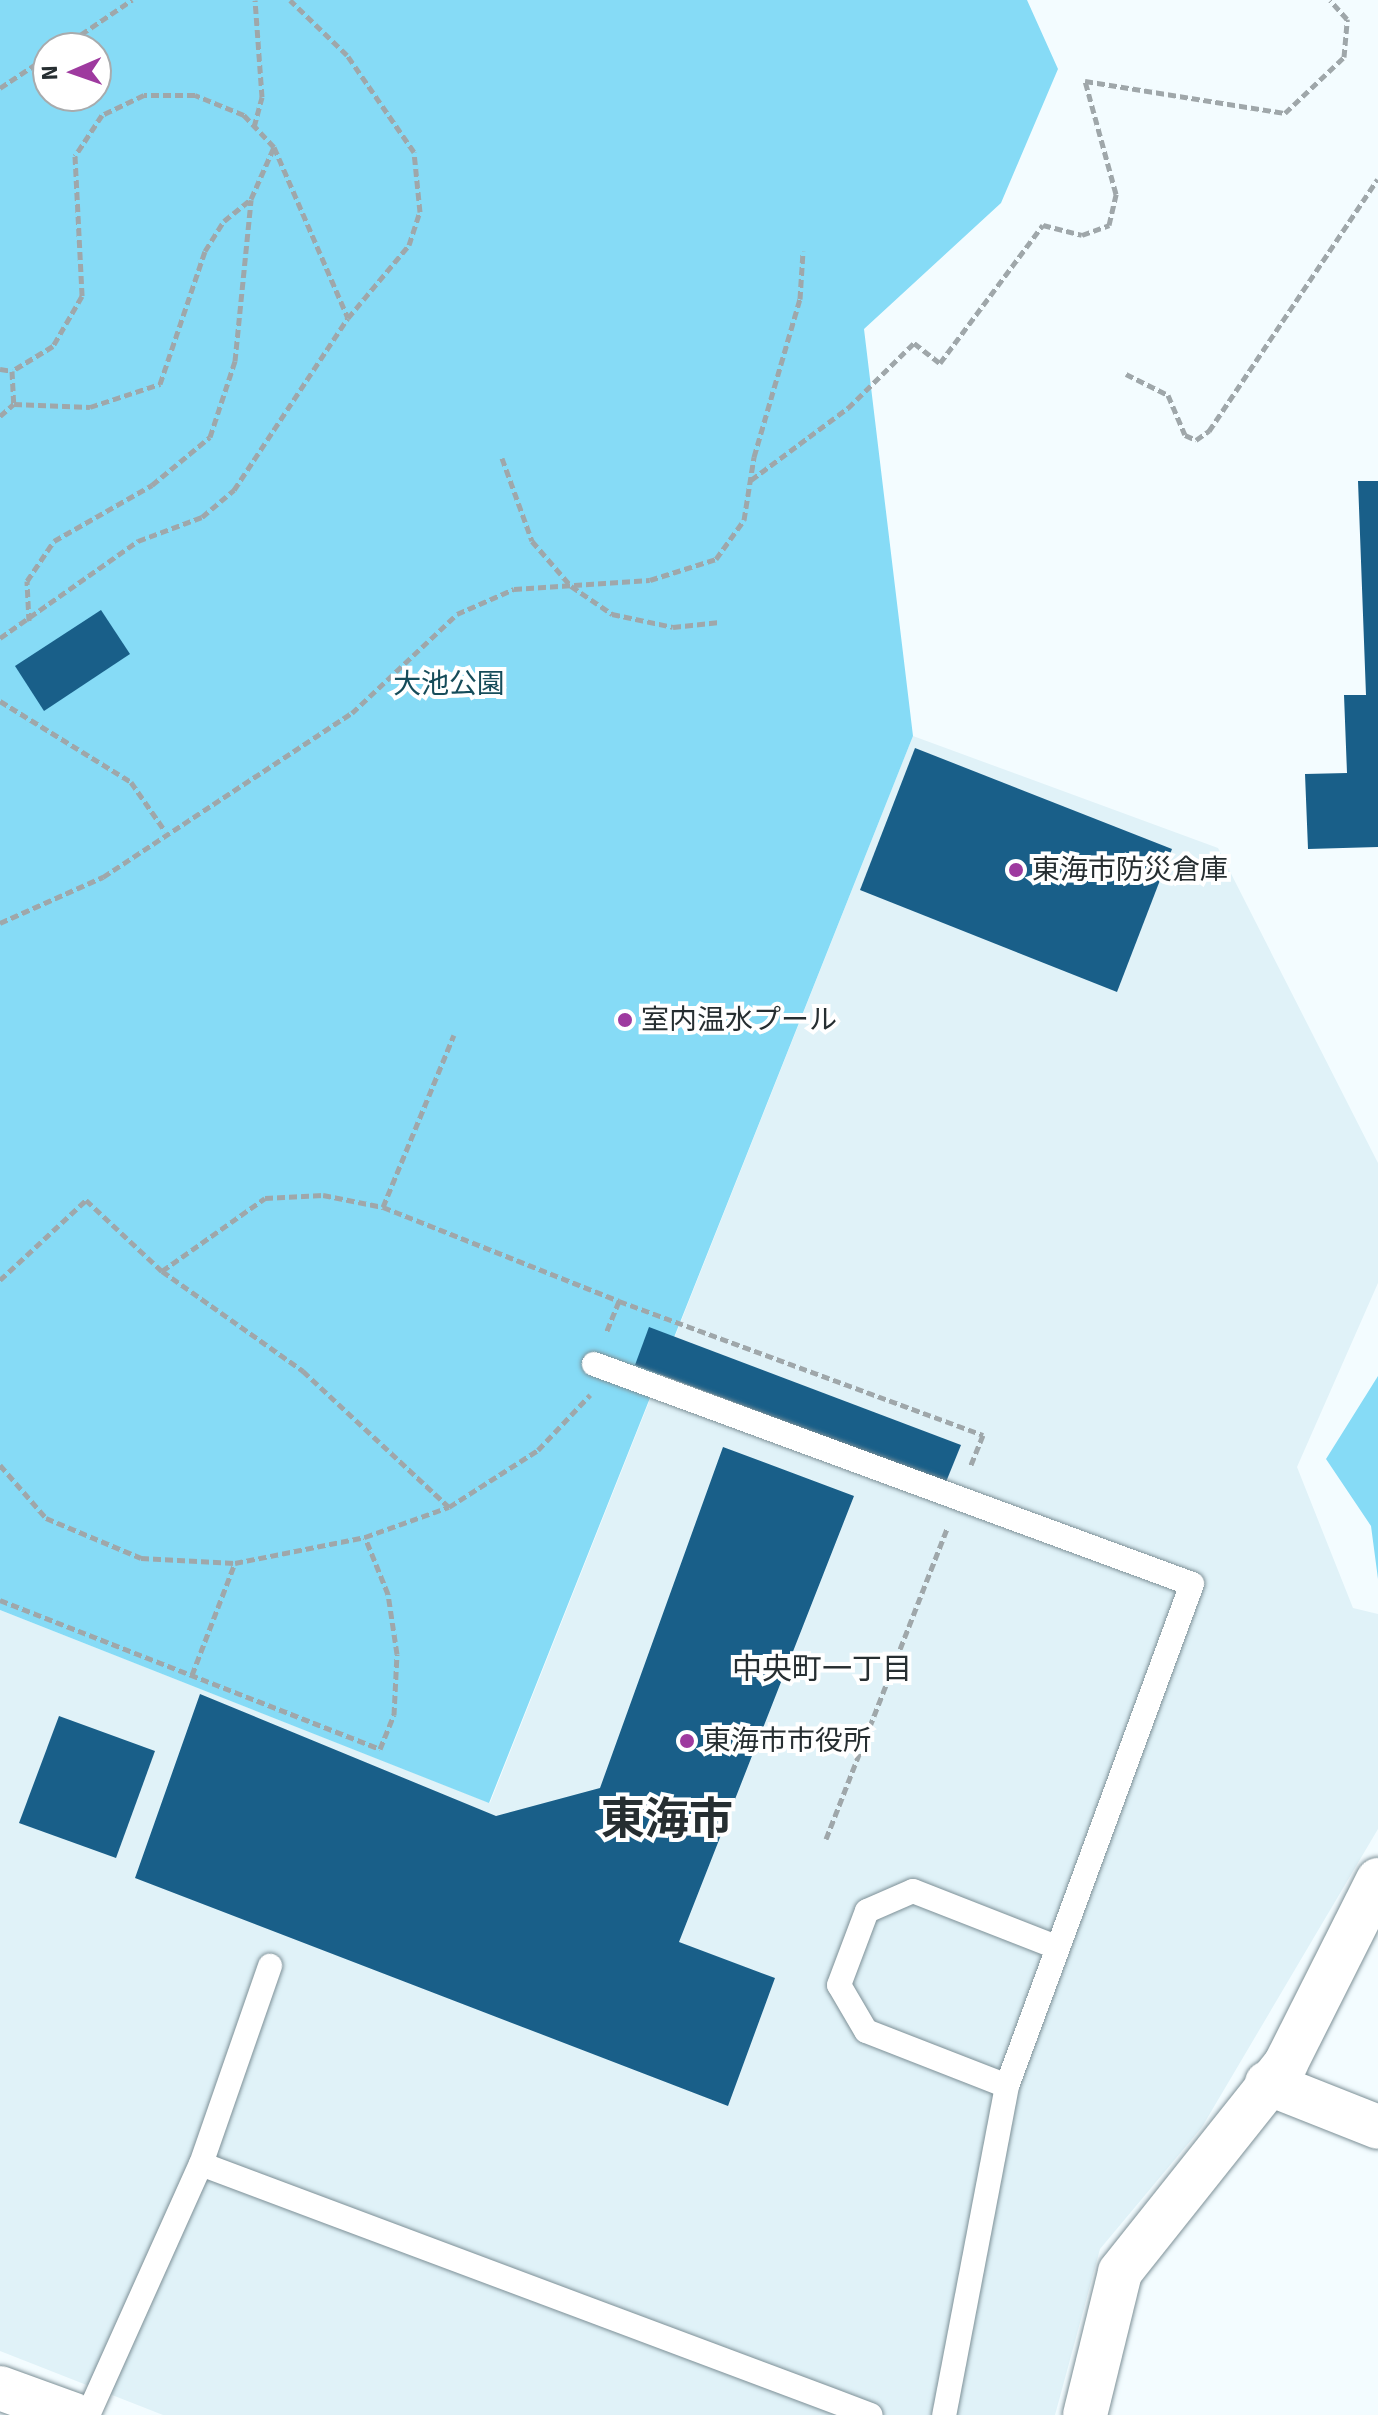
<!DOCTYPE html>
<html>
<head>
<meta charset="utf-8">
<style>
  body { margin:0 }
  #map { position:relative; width:1378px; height:2415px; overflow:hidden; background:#f3fcff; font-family:Signika,"Noto Sans JP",sans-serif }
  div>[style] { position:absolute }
  .built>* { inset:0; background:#e0f2f8 }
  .green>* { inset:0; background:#86dbf6 }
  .building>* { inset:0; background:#195f89 }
  .path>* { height:5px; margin-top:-2.5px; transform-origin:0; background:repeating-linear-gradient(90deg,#9fa7aa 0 8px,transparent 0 12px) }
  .roads { filter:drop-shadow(0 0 2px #7d9097) drop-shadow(0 0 2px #7d9097) }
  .service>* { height:24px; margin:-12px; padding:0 12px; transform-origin:12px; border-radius:12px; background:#fff }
  .minor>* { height:44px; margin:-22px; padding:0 22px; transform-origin:22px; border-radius:22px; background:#fff }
  .tertiary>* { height:44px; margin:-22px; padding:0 22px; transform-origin:22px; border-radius:22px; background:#fff }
  .dots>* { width:22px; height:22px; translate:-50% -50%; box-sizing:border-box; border:4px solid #fff; border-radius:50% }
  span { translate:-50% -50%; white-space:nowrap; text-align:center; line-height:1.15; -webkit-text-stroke:8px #fff; paint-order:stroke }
  .park-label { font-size:28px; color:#164c5a }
  .poi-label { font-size:28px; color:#262e31 }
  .left { translate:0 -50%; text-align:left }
  .neighbourhood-label { font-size:30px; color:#262e31 }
  .town-label { font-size:44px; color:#262e31; font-weight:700 }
  .north { position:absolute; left:32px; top:32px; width:80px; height:80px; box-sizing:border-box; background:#fff; border:2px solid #a8abad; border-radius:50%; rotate:268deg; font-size:22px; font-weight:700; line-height:32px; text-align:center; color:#262e31 }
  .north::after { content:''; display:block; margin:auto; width:28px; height:36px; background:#9e3a9f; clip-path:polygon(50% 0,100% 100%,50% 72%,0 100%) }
</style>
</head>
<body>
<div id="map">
  <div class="built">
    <i style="clip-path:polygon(913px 736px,1218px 848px,1378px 1163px,1378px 1283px,1297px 1467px,1353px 1608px,1378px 1614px,1378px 1829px,1202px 2127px,1100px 2249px,1055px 2415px,163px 2415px,0 2351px,0 1610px,490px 1803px)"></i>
  </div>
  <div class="green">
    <i style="clip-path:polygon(evenodd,0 0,1027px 0,1058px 69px,1001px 203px,864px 329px,913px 736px,489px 1803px,0 1610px,0 0,48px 48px,96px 48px,96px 96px,48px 96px,48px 48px)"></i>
    <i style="clip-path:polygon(1378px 1376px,1378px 1579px,1371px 1526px,1326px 1459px)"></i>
  </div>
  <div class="building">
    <i style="clip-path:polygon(1358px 481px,1378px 481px,1378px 847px,1308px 849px,1305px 774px,1347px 773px,1344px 695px,1366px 695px)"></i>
    <i style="clip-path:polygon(101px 610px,130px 654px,44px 711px,15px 666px)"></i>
    <i style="clip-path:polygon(915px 748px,1172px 849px,1117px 992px,860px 890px)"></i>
    <i style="clip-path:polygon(649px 1327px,961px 1445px,946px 1482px,635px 1365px)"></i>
    <i style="clip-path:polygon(723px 1447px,854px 1496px,679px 1942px,775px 1978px,728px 2106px,135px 1878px,200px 1694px,496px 1816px,600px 1788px)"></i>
    <i style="clip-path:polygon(59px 1716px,155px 1751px,116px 1858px,19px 1823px)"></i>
  </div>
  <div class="path">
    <i style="left:61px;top:48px;width:86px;rotate:-34.1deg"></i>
    <i style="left:0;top:88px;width:58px;rotate:-33.7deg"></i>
    <i style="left:254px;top:127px;width:31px;rotate:-75deg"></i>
    <i style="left:262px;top:97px;width:97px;rotate:-94.1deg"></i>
    <i style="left:274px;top:147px;width:44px;rotate:-133.2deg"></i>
    <i style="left:244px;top:115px;width:53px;rotate:-157.8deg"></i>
    <i style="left:195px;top:95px;width:51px;rotate:180deg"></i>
    <i style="left:144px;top:95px;width:47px;rotate:154.5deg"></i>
    <i style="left:102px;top:115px;width:49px;rotate:123.4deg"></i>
    <i style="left:75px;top:156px;width:140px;rotate:87.1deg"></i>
    <i style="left:82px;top:296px;width:58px;rotate:120.1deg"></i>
    <i style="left:53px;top:346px;width:48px;rotate:148.6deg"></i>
    <i style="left:12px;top:371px;width:33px;rotate:87deg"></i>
    <i style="left:14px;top:404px;width:76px;rotate:2.3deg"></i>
    <i style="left:90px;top:407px;width:74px;rotate:-18.2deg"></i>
    <i style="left:160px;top:384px;width:140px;rotate:-71.3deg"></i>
    <i style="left:205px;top:251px;width:36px;rotate:-58deg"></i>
    <i style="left:224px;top:221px;width:35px;rotate:-39deg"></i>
    <i style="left:251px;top:199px;width:57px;rotate:-66.1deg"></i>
    <i style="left:274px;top:147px;width:186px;rotate:66.6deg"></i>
    <i style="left:0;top:369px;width:12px;rotate:9deg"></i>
    <i style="left:1126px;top:374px;width:47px;rotate:26.6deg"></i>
    <i style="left:1168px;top:395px;width:43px;rotate:67deg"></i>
    <i style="left:1185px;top:435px;width:12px;rotate:24deg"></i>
    <i style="left:1196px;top:440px;width:16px;rotate:-35deg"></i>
    <i style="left:1209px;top:431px;width:303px;rotate:-56.2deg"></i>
    <i style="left:0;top:416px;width:18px;rotate:-41deg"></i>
    <i style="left:502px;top:458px;width:88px;rotate:70.1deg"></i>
    <i style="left:532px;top:541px;width:60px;rotate:49.1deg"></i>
    <i style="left:571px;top:586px;width:50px;rotate:34.3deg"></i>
    <i style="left:612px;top:614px;width:62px;rotate:12deg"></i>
    <i style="left:673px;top:627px;width:47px;rotate:-6.1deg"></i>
    <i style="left:751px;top:480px;width:121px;rotate:-36.6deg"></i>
    <i style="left:848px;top:408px;width:93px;rotate:-44.6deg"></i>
    <i style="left:914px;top:343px;width:33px;rotate:38deg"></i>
    <i style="left:940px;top:363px;width:172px;rotate:-53.3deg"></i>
    <i style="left:1043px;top:225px;width:40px;rotate:14.4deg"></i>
    <i style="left:1082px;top:235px;width:29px;rotate:-20deg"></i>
    <i style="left:1109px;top:225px;width:32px;rotate:-77deg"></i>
    <i style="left:1116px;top:194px;width:117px;rotate:-105.3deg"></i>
    <i style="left:1085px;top:81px;width:203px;rotate:9.1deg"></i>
    <i style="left:1285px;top:113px;width:81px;rotate:-43.5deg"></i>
    <i style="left:1344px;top:57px;width:38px;rotate:-85deg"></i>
    <i style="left:1347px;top:19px;width:25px;rotate:-132deg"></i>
    <i style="left:29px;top:621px;width:40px;rotate:-92.9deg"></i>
    <i style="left:27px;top:581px;width:48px;rotate:-56deg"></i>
    <i style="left:54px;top:541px;width:113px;rotate:-29.7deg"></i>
    <i style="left:152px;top:485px;width:75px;rotate:-39.6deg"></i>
    <i style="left:210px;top:437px;width:80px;rotate:-71.8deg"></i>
    <i style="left:235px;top:361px;width:162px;rotate:-84.3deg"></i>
    <i style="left:0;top:638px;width:169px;rotate:-35.1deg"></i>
    <i style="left:138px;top:541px;width:68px;rotate:-20.6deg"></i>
    <i style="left:202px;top:517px;width:42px;rotate:-40.2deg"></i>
    <i style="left:234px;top:490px;width:206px;rotate:-56.5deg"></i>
    <i style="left:348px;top:318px;width:95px;rotate:-50.1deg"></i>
    <i style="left:409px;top:245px;width:35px;rotate:-72deg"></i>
    <i style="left:420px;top:212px;width:60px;rotate:-95.7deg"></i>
    <i style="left:414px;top:152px;width:118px;rotate:-124.6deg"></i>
    <i style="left:347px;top:55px;width:79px;rotate:-136deg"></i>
    <i style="left:0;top:701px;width:154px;rotate:31.7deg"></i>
    <i style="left:131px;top:782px;width:60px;rotate:55.2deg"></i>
    <i style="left:0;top:923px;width:113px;rotate:-24.1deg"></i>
    <i style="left:103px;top:877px;width:298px;rotate:-33.4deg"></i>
    <i style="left:352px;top:713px;width:144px;rotate:-43.3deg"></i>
    <i style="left:457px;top:614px;width:62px;rotate:-23.7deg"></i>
    <i style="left:514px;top:589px;width:136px;rotate:-3.8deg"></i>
    <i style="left:650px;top:580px;width:69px;rotate:-17.7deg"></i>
    <i style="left:716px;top:559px;width:48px;rotate:-54.3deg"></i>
    <i style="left:744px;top:520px;width:64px;rotate:-81deg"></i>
    <i style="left:754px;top:457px;width:165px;rotate:-73.8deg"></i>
    <i style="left:800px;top:299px;width:48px;rotate:-86.4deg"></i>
    <i style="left:383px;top:1207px;width:186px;rotate:-67.6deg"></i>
    <i style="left:162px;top:1271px;width:126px;rotate:-35.3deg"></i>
    <i style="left:265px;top:1198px;width:58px;rotate:-3deg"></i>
    <i style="left:323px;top:1195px;width:61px;rotate:11.3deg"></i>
    <i style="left:383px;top:1207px;width:254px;rotate:21.7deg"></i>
    <i style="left:619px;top:1301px;width:35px;rotate:112deg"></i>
    <i style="left:0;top:1280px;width:117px;rotate:-42.9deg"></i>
    <i style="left:86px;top:1200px;width:104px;rotate:43.1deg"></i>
    <i style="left:162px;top:1271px;width:173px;rotate:35.3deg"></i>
    <i style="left:303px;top:1371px;width:200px;rotate:43deg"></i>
    <i style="left:619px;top:1301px;width:388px;rotate:20.2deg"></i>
    <i style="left:983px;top:1435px;width:35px;rotate:112deg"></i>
    <i style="left:0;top:1465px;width:70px;rotate:49deg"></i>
    <i style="left:46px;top:1518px;width:103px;rotate:22.8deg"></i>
    <i style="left:141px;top:1558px;width:94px;rotate:3deg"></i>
    <i style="left:235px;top:1563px;width:133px;rotate:-11.3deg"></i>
    <i style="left:365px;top:1537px;width:89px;rotate:-19.7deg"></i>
    <i style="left:449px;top:1507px;width:106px;rotate:-32.6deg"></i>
    <i style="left:538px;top:1450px;width:76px;rotate:-46.6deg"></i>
    <i style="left:0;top:1600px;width:408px;rotate:21.4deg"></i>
    <i style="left:380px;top:1749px;width:37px;rotate:-68deg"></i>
    <i style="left:394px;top:1715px;width:61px;rotate:-87.2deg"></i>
    <i style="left:397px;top:1654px;width:61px;rotate:-98.5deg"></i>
    <i style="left:388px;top:1594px;width:61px;rotate:-112deg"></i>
    <i style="left:192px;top:1675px;width:120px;rotate:-69deg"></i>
    <i style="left:826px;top:1839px;width:333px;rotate:-68.7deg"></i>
  </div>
  <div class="roads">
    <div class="service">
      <i style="left:594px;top:1364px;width:637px;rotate:20.2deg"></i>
      <i style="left:1192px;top:1584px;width:535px;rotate:110.23deg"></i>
      <i style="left:1007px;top:2086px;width:335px;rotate:100.8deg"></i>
      <i style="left:1007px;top:2086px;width:151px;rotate:-158.7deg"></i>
      <i style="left:866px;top:2031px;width:53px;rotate:-120.4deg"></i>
      <i style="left:839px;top:1985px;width:79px;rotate:-69.3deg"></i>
      <i style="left:867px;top:1911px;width:50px;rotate:-23.5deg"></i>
      <i style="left:913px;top:1891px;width:154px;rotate:21.4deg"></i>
      <i style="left:201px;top:2164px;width:715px;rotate:20.54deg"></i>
      <i style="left:88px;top:2415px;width:275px;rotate:-65.8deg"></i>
      <i style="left:201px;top:2164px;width:210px;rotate:-70.8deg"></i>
    </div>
    <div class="minor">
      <i style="left:1267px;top:2083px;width:119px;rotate:21.6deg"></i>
      <i style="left:1085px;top:2415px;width:147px;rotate:-76.2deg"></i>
      <i style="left:1120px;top:2272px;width:267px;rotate:-51.5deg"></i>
      <i style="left:1286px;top:2063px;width:205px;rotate:-63.3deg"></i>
    </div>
    <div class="tertiary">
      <i style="left:0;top:2388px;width:79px;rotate:20deg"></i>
    </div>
  </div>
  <div class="dots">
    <i style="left:1016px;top:870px;background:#9e3a9f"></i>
    <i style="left:625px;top:1020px;background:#9e3a9f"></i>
    <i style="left:687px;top:1741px;background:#9e3a9f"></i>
  </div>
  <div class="park-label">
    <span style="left:449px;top:684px">大池公園</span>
  </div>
  <div class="poi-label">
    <span class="left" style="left:1032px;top:870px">東海市防災倉庫</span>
    <span class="left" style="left:641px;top:1020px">室内温水プール</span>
    <span class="left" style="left:703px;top:1741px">東海市市役所</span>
  </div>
  <div class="neighbourhood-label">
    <span style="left:822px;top:1670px">中央町一丁目</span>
  </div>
  <div class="town-label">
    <span style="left:667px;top:1820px">東海市</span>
  </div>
  <div class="north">N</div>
</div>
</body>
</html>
